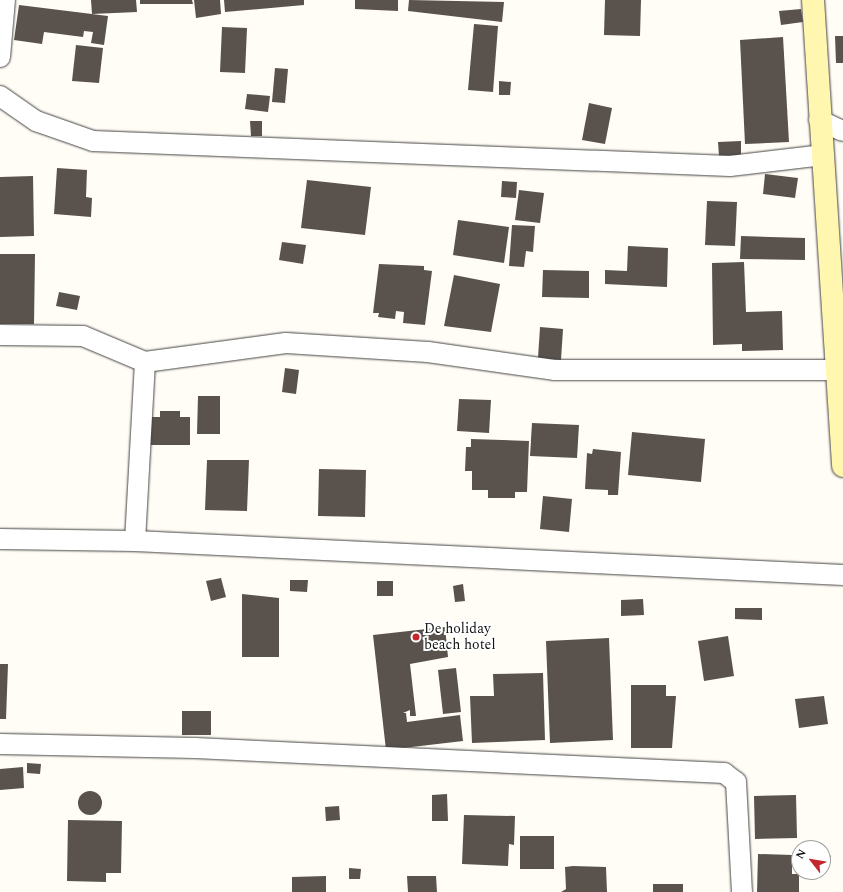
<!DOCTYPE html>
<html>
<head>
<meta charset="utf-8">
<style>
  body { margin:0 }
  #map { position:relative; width:843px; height:892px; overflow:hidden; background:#fffdf5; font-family:Spectral,serif }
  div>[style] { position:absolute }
  .building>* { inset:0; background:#5a524d }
  .round { border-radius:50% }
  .roads { filter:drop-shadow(0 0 1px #444) drop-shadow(0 0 1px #444) }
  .street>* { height:20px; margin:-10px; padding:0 10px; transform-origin:10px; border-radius:10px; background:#fff }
  .secondary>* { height:22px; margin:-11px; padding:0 11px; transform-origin:11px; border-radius:11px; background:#fff6b0 }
  .dots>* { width:11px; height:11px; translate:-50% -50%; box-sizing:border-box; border:2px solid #fff; border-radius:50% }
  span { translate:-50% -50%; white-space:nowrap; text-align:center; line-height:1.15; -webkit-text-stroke:4px #fff; paint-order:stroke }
  .poi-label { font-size:14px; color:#111 }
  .left { translate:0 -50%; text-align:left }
  .north { position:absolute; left:791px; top:840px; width:40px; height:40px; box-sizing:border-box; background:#fff; border:1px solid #a0a0a0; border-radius:50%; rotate:301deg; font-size:11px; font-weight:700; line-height:16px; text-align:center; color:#111 }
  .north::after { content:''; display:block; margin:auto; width:14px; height:18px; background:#c4262e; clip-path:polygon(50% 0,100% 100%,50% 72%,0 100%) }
</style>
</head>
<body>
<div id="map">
  <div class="building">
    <i style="clip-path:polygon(91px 0,136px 0,137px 12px,92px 14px)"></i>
    <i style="clip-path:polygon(140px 0,192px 0,193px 4px,140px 4px)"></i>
    <i style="clip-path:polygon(194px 0,220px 0,221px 14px,196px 18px)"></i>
    <i style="clip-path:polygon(224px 0,304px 0,304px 5px,225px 12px)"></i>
    <i style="clip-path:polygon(355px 0,398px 0,398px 11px,355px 9px)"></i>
    <i style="clip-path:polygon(409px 0,504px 2px,502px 22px,408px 11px)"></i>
    <i style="clip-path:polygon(605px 0,641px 0,640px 36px,604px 35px)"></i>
    <i style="clip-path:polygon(19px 5px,108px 16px,104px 45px,91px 43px,93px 32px,84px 31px,83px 37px,44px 32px,42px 44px,14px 40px)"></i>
    <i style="clip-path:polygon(801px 9px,803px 22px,781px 25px,779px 11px)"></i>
    <i style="clip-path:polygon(474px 24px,498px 26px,493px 92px,468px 90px)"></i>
    <i style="clip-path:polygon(222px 27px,247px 28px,245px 73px,220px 72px)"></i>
    <i style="clip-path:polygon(835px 36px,843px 36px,843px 63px,836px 63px)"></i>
    <i style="clip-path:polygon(783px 37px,789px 142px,745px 144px,740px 40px)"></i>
    <i style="clip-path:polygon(76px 45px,103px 48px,99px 83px,72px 81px)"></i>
    <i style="clip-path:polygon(275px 68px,288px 69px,285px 103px,272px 102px)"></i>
    <i style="clip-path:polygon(499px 81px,511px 82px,510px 95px,499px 95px)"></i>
    <i style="clip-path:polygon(247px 94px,270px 96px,268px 112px,245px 109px)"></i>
    <i style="clip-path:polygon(589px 103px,612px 108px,605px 144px,582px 140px)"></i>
    <i style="clip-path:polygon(250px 121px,262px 121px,262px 136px,251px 136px)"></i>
    <i style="clip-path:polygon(741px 141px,741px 155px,719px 156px,718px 142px)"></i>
    <i style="clip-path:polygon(57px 168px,87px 170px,86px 197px,92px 198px,91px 217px,54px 214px)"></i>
    <i style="clip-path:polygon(765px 174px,798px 178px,795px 198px,763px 194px)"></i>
    <i style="clip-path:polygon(33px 176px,34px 236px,0 237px,0 177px)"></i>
    <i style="clip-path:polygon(307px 180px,371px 187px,365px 235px,301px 228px)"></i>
    <i style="clip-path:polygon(502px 181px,517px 182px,516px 198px,501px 197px)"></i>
    <i style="clip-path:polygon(519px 190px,544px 193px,540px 223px,515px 220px)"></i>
    <i style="clip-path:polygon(707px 201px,737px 202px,735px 246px,705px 245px)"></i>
    <i style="clip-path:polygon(458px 220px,509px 227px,504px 263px,453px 255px)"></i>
    <i style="clip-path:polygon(512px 225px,535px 226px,533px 252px,526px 251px,524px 267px,509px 266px)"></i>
    <i style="clip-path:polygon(741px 236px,805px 238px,805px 260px,740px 259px)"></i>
    <i style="clip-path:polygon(282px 242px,306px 245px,303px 264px,279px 260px)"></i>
    <i style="clip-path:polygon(628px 246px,668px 248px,667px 287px,605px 284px,605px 270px,627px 271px)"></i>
    <i style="clip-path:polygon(0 254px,35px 254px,34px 324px,0 324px)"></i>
    <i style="clip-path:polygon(744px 262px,746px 312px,782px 311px,783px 350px,742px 351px,742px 344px,713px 345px,712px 263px)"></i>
    <i style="clip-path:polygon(379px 264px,424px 266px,424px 270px,432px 271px,425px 325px,403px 323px,404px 312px,396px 311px,395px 319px,378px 317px,379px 313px,373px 313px)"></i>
    <i style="clip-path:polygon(543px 270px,589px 271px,589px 298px,542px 297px)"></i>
    <i style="clip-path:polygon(454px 275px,500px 284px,491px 332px,444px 326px)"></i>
    <i style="clip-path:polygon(59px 292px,80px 296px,77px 310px,56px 306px)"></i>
    <i style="clip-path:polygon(540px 327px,563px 329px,561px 360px,538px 358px)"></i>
    <i style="clip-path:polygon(285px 368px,299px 370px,296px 394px,282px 392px)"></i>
    <i style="clip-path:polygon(198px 396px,220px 396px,220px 434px,197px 434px)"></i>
    <i style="clip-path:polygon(459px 399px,491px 400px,489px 433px,457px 431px)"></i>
    <i style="clip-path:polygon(160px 411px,180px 411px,180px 417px,190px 417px,190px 445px,147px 445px,146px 417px,160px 417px)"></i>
    <i style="clip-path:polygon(532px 423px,579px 425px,577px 458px,530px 456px)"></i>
    <i style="clip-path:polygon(632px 432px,705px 439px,701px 482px,628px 475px)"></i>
    <i style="clip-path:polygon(471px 439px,529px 441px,527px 492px,515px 492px,515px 498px,488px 498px,488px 490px,472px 490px,472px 471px,465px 471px,466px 447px,471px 447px)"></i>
    <i style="clip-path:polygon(593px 449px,621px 452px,618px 495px,608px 495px,608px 490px,585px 489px,587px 453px,592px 454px)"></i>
    <i style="clip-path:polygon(207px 460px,249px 460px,247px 511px,205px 510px)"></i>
    <i style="clip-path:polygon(319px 469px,366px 470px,365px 517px,318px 516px)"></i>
    <i style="clip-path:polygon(543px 496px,572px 499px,569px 532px,540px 529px)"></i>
    <i style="clip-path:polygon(221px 578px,226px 597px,211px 601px,206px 581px)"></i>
    <i style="clip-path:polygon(290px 580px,308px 580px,307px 592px,290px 591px)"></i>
    <i style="clip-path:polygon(377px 581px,393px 581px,393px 596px,377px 596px)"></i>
    <i style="clip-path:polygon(463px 584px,465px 601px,455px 602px,453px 586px)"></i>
    <i style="clip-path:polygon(242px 594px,279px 598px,279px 657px,242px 657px)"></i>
    <i style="clip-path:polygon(643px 599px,644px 615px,621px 616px,621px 600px)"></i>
    <i style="clip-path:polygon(735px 608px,762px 608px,762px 620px,735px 619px)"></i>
    <i style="clip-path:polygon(445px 627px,448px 657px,410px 664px,416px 716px,410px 716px,410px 710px,403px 713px,406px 713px,407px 722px,460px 715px,463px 741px,386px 750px,373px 635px)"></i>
    <i style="clip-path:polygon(728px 636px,734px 676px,704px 681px,698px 641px)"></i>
    <i style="clip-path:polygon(609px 638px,613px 740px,550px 743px,546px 641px)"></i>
    <i style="clip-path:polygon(0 664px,8px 664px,6px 719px,0 719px)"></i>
    <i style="clip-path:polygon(456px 668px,461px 712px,443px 714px,438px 670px)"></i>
    <i style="clip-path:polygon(543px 673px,545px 740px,472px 743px,470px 696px,494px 696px,493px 674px)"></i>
    <i style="clip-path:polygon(631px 685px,666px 685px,666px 696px,676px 696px,672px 748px,631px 748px)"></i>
    <i style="clip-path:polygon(824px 696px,828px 724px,799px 728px,795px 699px)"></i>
    <i style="clip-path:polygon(182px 711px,211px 711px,211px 735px,182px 735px)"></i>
    <i style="clip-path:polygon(27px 763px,41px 764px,40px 774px,27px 773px)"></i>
    <i style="clip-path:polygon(23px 767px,24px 788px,0 790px,0 769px)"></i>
    <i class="round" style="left:78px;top:791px;width:24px;height:24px"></i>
    <i style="clip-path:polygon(447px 794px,448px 821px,432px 821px,432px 795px)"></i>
    <i style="clip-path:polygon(796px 795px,797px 838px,755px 839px,754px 796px)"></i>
    <i style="clip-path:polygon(339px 806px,340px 820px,326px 821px,325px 807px)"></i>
    <i style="clip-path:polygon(464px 815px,515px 816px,514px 845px,509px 844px,508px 866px,462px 864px)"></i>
    <i style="clip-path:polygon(68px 820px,122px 821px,121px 873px,106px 873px,106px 882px,67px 881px)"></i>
    <i style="clip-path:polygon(520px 836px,554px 836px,554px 869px,520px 869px)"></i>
    <i style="clip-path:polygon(823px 850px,831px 856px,827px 864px,823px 864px)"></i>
    <i style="clip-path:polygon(758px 854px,792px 855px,792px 874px,799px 874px,799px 892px,757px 892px)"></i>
    <i style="clip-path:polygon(573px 866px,606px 867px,607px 892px,561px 892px,566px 889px,565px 867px)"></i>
    <i style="clip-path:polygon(349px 868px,361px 869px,360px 879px,349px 879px)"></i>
    <i style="clip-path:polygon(326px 876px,326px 892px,292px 892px,292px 877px)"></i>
    <i style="clip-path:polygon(407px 876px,436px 876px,437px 892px,408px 892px)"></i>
    <i style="clip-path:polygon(653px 884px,683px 884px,683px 892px,653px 892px)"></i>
  </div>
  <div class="roads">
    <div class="street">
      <i style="left:0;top:57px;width:57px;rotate:-85deg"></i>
      <i style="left:0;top:96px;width:44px;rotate:34.8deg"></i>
      <i style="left:36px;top:121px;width:60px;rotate:19.3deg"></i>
      <i style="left:93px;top:141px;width:637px;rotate:2.25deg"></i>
      <i style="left:730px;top:166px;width:94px;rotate:-6.7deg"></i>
      <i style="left:819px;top:120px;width:26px;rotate:25deg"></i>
      <i style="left:0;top:335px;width:83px;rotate:0.7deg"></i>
      <i style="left:83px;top:336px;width:67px;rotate:22.8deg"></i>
      <i style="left:145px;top:362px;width:142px;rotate:-7.7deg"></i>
      <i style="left:286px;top:343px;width:142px;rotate:3.6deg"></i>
      <i style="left:428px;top:352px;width:127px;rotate:8.1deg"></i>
      <i style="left:554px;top:370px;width:283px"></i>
      <i style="left:0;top:539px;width:135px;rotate:0.8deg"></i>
      <i style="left:135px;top:541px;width:709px;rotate:2.75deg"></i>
      <i style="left:135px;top:541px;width:179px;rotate:-86.8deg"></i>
      <i style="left:0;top:744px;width:195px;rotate:1.2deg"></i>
      <i style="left:195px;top:748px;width:530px;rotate:2.71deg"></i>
      <i style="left:724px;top:773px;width:15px;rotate:37deg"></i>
      <i style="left:736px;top:782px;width:110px;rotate:86.9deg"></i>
    </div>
    <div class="secondary">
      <i style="left:813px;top:0;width:467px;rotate:86.3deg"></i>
    </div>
  </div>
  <div class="dots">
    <i style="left:416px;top:637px;background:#c4262e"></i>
  </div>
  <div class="poi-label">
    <span class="left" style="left:424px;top:637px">De holiday<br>beach hotel</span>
  </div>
  <div class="north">N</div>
</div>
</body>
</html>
